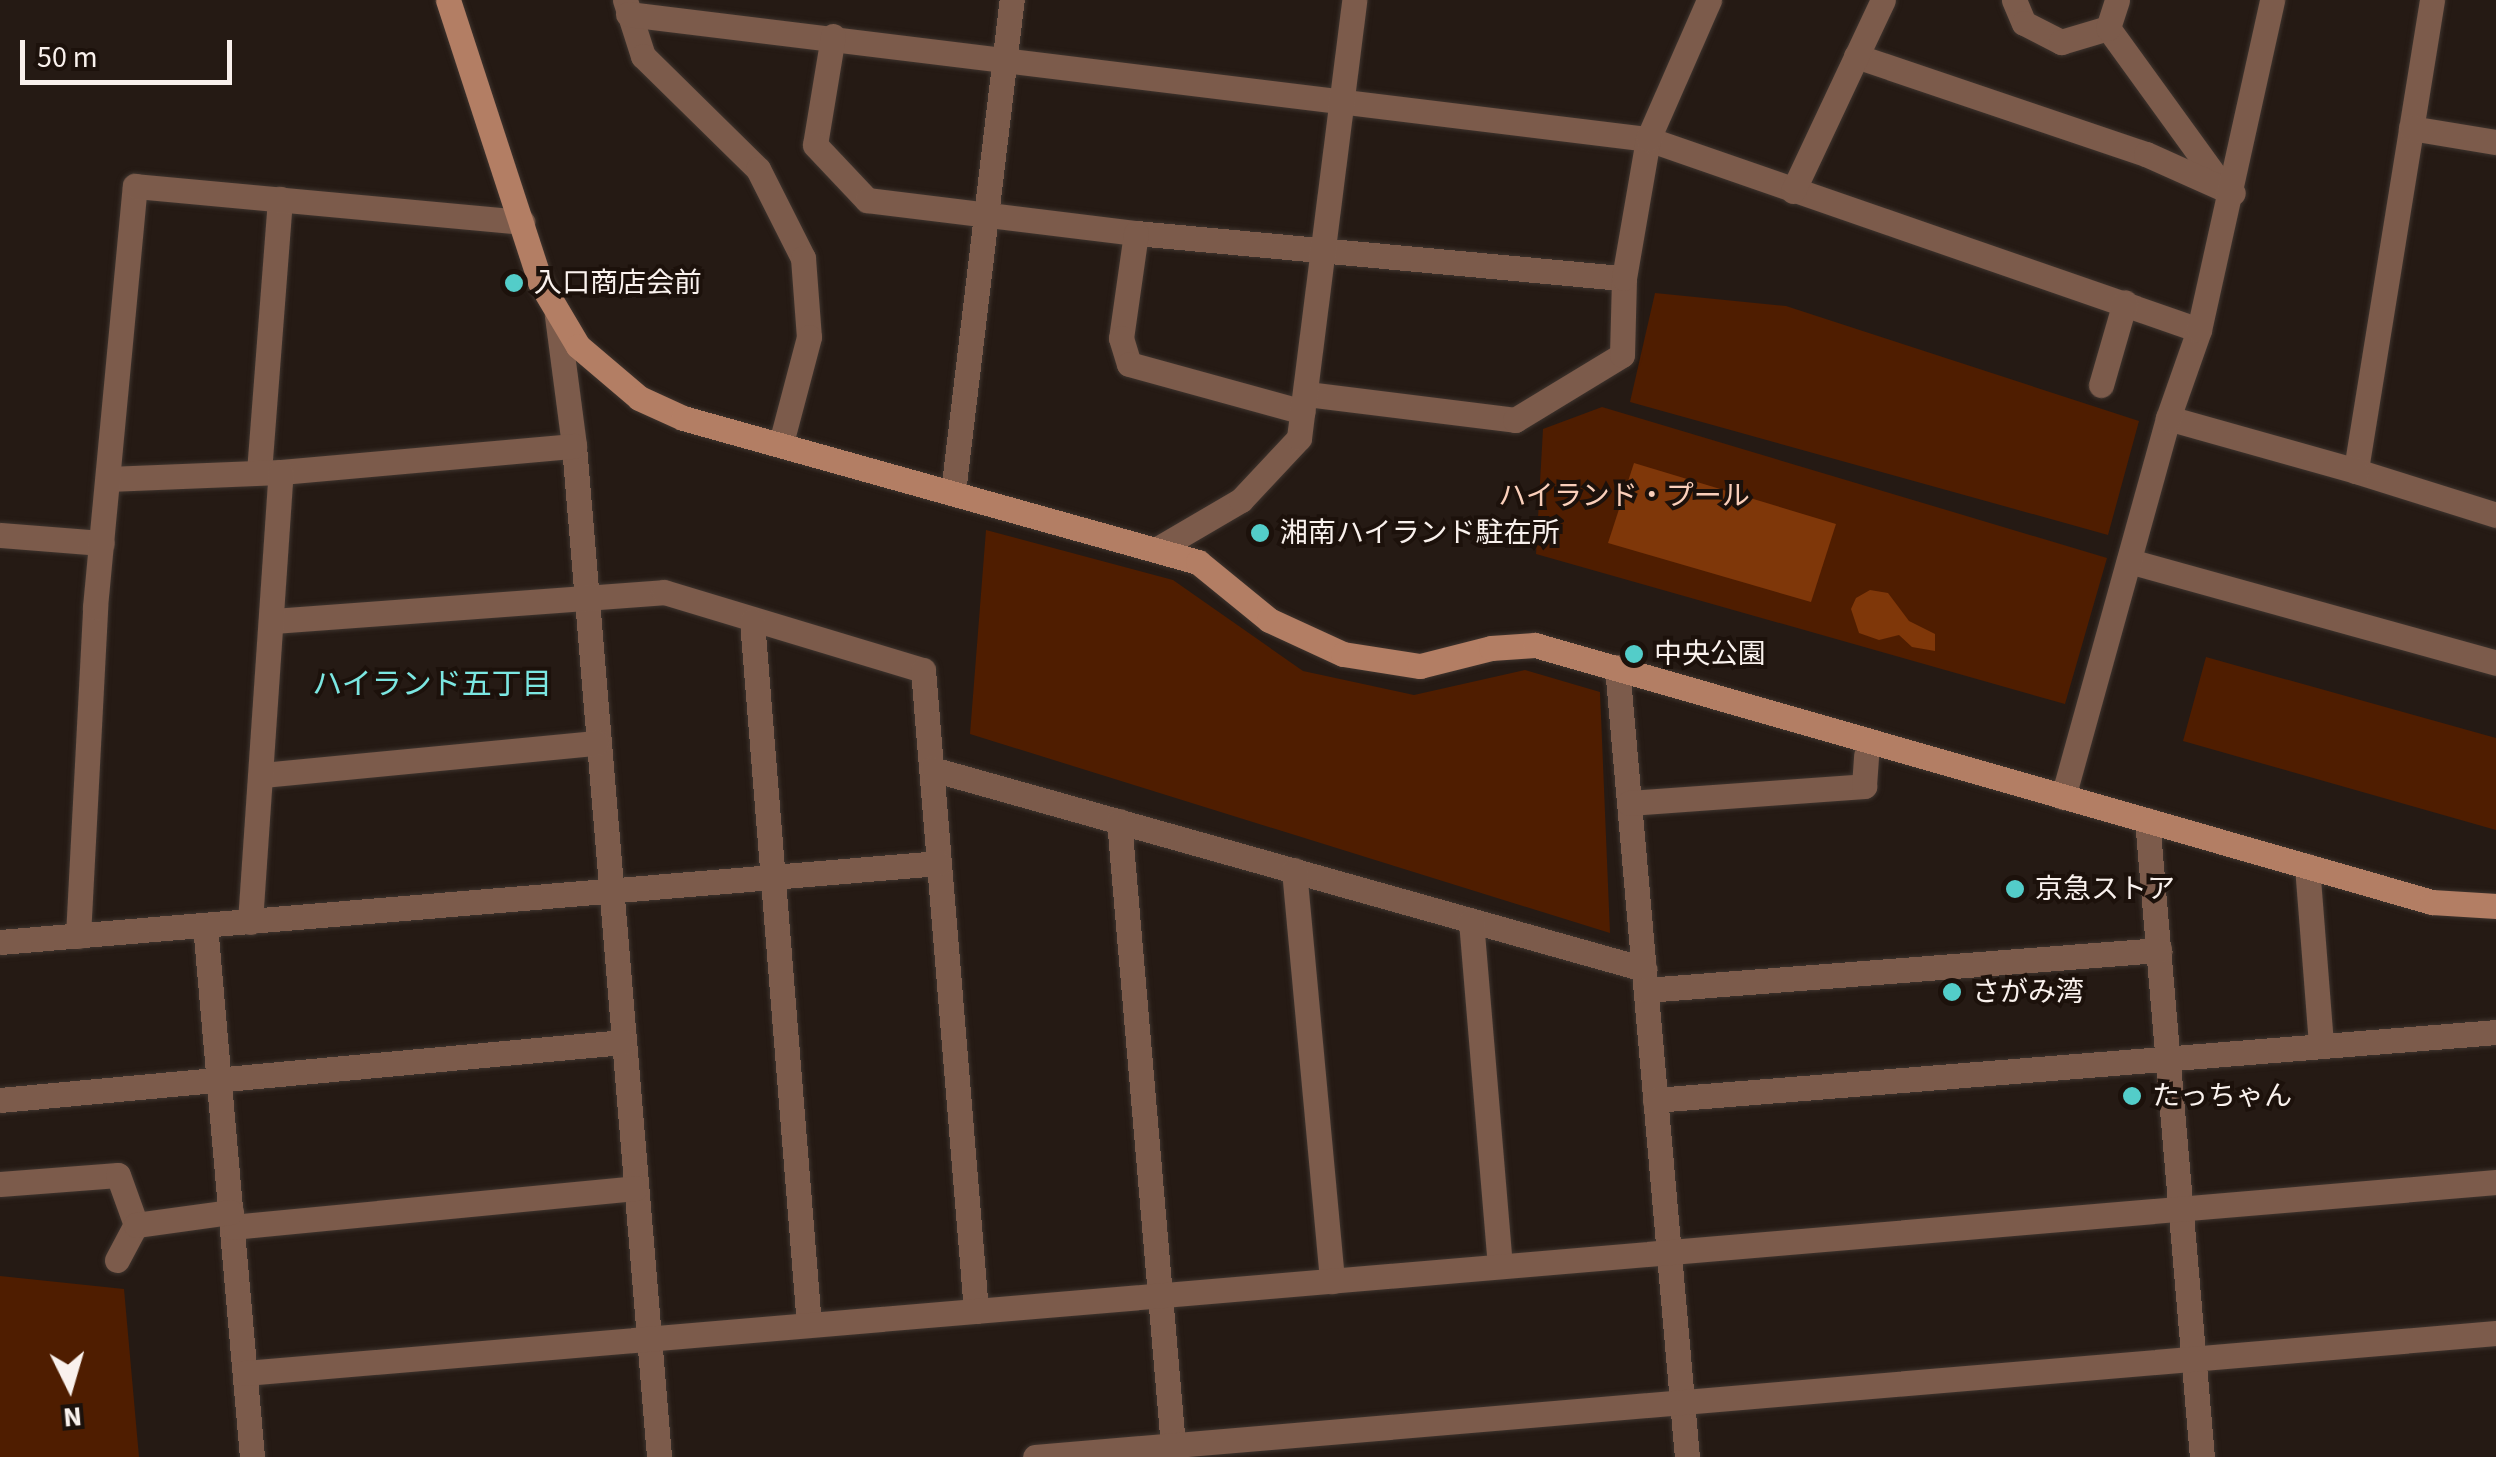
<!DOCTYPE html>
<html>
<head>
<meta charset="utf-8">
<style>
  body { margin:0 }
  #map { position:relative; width:2496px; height:1457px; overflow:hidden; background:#251a14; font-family:"Source Sans 3","Noto Sans JP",sans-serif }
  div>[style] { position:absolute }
  .green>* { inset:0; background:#4f1d00 }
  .water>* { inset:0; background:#7f3709 }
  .roads { filter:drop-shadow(0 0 2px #3e342e) drop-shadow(0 0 2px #3e342e) }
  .street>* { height:25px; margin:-12.5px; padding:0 12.5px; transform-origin:12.5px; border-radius:12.5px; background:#7c5b4b }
  .secondary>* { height:25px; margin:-12.5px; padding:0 12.5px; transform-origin:12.5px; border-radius:12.5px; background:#b37e64 }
  .dots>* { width:28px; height:28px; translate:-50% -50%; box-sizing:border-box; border:5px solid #1c110b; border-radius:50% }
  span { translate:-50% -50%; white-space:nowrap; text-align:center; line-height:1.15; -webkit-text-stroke:8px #1c110b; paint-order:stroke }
  .poi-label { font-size:28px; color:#f9f1ed }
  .left { translate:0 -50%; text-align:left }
  .park-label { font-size:28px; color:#facfba }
  .neighbourhood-label { font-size:30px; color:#7be7e2 }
  .north { position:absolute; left:20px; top:1337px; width:100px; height:100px; -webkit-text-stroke:8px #1c110b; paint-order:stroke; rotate:175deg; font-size:28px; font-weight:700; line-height:40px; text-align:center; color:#f9f1ed }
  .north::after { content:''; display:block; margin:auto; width:35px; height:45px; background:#f9f1ed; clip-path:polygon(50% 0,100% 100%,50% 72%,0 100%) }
  .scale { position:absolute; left:20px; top:40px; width:212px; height:45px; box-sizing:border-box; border:5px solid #f9f1ed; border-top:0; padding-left:12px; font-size:30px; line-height:35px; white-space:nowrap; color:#f9f1ed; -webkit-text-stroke:8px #1c110b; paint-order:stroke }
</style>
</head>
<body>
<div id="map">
  <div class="green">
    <i style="clip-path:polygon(1655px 293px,1786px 306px,2139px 421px,2108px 535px,1630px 402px)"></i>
    <i style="clip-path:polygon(1602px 407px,2107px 558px,2065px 704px,1536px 554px,1543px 429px)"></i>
    <i style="clip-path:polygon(986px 530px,1173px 580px,1303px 671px,1414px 695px,1525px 670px,1600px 692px,1610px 933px,970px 734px)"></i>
    <i style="clip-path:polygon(2206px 657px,2496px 738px,2496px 830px,2183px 741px)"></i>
    <i style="clip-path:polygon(0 1276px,124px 1289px,139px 1457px,0 1457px)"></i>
  </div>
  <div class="water">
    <i style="clip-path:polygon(1634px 463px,1836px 524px,1811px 602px,1608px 543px)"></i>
    <i style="clip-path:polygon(1870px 590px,1888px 593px,1909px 621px,1935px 634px,1935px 651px,1912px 647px,1899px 635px,1879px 640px,1859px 633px,1851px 609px,1856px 598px)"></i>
  </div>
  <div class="roads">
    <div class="street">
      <i style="left:625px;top:0;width:59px;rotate:72.2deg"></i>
      <i style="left:643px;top:56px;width:161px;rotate:44.5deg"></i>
      <i style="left:758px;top:169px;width:100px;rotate:63.2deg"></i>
      <i style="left:803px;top:258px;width:79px;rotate:85.7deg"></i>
      <i style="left:809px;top:337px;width:110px;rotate:104.8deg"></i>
      <i style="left:2014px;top:0;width:25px;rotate:67deg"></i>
      <i style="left:2024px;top:23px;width:42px;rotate:27.2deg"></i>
      <i style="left:2061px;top:42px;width:49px;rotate:-16.6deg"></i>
      <i style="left:2108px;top:28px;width:191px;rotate:54.1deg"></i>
      <i style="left:2432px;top:0;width:477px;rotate:99.2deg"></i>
      <i style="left:2356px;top:471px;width:147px;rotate:17.4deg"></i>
      <i style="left:628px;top:14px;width:1028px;rotate:6.99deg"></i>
      <i style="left:1648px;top:139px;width:583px;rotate:19.12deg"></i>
      <i style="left:2108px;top:28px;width:29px;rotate:-72deg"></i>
      <i style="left:833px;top:36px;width:110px;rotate:99.4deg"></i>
      <i style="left:815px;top:145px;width:76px;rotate:46.6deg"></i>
      <i style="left:867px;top:200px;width:271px;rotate:7deg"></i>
      <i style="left:1136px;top:233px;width:490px;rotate:5.3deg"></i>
      <i style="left:1856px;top:56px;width:306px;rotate:18.7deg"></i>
      <i style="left:2146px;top:154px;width:95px;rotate:24.1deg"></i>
      <i style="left:2411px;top:128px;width:86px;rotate:9.4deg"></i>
      <i style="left:1793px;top:191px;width:211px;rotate:-64.8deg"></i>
      <i style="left:1136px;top:233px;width:106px;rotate:98.1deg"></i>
      <i style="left:1121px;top:338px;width:27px;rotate:73deg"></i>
      <i style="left:1129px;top:364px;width:180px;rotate:15.4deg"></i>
      <i style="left:557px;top:316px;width:131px;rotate:82.5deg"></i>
      <i style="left:574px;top:446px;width:1015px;rotate:85.19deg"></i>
      <i style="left:2101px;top:385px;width:86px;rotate:-73.9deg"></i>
      <i style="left:1307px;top:394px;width:210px;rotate:7.1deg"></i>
      <i style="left:1515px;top:420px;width:125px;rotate:-31.3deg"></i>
      <i style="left:1622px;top:355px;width:77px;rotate:-88.5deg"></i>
      <i style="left:1624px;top:278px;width:141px;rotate:-80.2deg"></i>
      <i style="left:1648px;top:139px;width:152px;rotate:-66.3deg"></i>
      <i style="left:2168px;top:418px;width:195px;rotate:15.7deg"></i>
      <i style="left:259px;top:472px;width:274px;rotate:-85.6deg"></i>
      <i style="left:108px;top:479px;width:173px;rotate:-2.3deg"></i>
      <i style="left:281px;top:472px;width:294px;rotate:-5.1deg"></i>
      <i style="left:953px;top:492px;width:496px;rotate:-83.2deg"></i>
      <i style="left:0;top:535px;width:102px;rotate:4.5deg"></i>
      <i style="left:1159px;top:548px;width:95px;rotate:-30.3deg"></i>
      <i style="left:1241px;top:500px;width:85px;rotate:-46.9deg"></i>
      <i style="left:1299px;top:438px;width:441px;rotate:-82.8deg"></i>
      <i style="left:2129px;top:561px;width:381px;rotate:15.5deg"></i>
      <i style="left:272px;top:621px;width:393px;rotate:-4.2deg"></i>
      <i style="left:664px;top:592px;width:270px;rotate:16.8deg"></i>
      <i style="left:923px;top:670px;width:643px;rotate:85.27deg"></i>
      <i style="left:752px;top:621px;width:706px;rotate:85.37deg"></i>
      <i style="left:1617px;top:667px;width:793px;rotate:84.94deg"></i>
      <i style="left:932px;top:769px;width:740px;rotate:15.69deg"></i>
      <i style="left:262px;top:775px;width:336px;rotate:-5.5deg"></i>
      <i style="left:2063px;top:797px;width:393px;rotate:-74.5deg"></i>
      <i style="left:2168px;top:418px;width:93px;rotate:-70.6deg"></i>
      <i style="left:2199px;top:330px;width:338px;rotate:-77.5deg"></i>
      <i style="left:1629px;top:803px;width:236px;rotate:-4.1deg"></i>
      <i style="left:1864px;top:786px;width:31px;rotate:-86deg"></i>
      <i style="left:2147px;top:820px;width:639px;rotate:85.07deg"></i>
      <i style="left:1119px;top:821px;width:638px;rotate:85.06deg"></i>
      <i style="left:2307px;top:866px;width:180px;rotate:85.5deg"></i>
      <i style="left:1294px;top:870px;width:413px;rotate:84.7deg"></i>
      <i style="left:1471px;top:921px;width:346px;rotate:85.2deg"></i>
      <i style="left:250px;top:922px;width:451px;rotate:-86.1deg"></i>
      <i style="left:205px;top:925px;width:534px;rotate:84.95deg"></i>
      <i style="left:78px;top:936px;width:329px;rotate:-87deg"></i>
      <i style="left:95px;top:607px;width:423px;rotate:-84.6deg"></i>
      <i style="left:135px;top:186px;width:389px;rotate:5.3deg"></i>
      <i style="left:0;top:942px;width:942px;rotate:-4.81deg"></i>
      <i style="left:1646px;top:990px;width:515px;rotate:-4.46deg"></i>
      <i style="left:0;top:1100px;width:626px;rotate:-5.32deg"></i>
      <i style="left:1655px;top:1100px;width:844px;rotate:-4.62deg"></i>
      <i style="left:0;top:1184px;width:118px;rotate:-4.4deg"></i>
      <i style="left:118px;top:1175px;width:53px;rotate:70.2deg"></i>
      <i style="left:232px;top:1227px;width:405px;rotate:-5.5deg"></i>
      <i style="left:117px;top:1260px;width:40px;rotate:-62deg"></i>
      <i style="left:136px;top:1225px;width:96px;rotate:-7.8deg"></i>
      <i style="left:245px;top:1373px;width:2259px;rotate:-4.85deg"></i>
      <i style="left:1035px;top:1457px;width:1466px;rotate:-4.85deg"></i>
    </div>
    <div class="secondary">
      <i style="left:448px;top:0;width:297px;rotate:71.9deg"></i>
      <i style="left:540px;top:282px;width:74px;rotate:59.3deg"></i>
      <i style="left:578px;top:346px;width:80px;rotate:40.4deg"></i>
      <i style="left:639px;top:398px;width:48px;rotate:24.4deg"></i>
      <i style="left:683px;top:418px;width:535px;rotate:15.62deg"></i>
      <i style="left:1198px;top:562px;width:92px;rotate:39.2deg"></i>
      <i style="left:1269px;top:620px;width:81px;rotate:24.7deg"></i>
      <i style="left:1343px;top:654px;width:78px;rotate:8.9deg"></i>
      <i style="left:1420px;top:666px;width:73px;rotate:-14.2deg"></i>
      <i style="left:1491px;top:648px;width:44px;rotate:-3.9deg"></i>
      <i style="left:1535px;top:645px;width:933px;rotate:15.99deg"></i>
      <i style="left:2432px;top:902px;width:64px;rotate:3.6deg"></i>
    </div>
  </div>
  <div class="dots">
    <i style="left:514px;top:283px;background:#53cdc9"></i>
    <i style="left:1260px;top:533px;background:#53cdc9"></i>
    <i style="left:1634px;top:654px;background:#53cdc9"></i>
    <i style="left:2015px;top:889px;background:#53cdc9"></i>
    <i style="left:1952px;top:992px;background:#53cdc9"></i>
    <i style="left:2132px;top:1096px;background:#53cdc9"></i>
  </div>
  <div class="poi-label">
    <span class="left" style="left:534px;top:283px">入口商店会前</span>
    <span class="left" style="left:1280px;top:533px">湘南ハイランド駐在所</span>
    <span class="left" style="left:1654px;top:654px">中央公園</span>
    <span class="left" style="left:2035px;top:889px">京急ストア</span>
    <span class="left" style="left:1972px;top:992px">さがみ湾</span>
    <span class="left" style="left:2152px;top:1096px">たっちゃん</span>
  </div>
  <div class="park-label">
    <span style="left:1624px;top:496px">ハイランド・プール</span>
  </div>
  <div class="neighbourhood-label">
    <span style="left:432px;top:685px">ハイランド五丁目</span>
  </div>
  <div class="north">N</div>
  <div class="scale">50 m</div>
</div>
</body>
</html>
